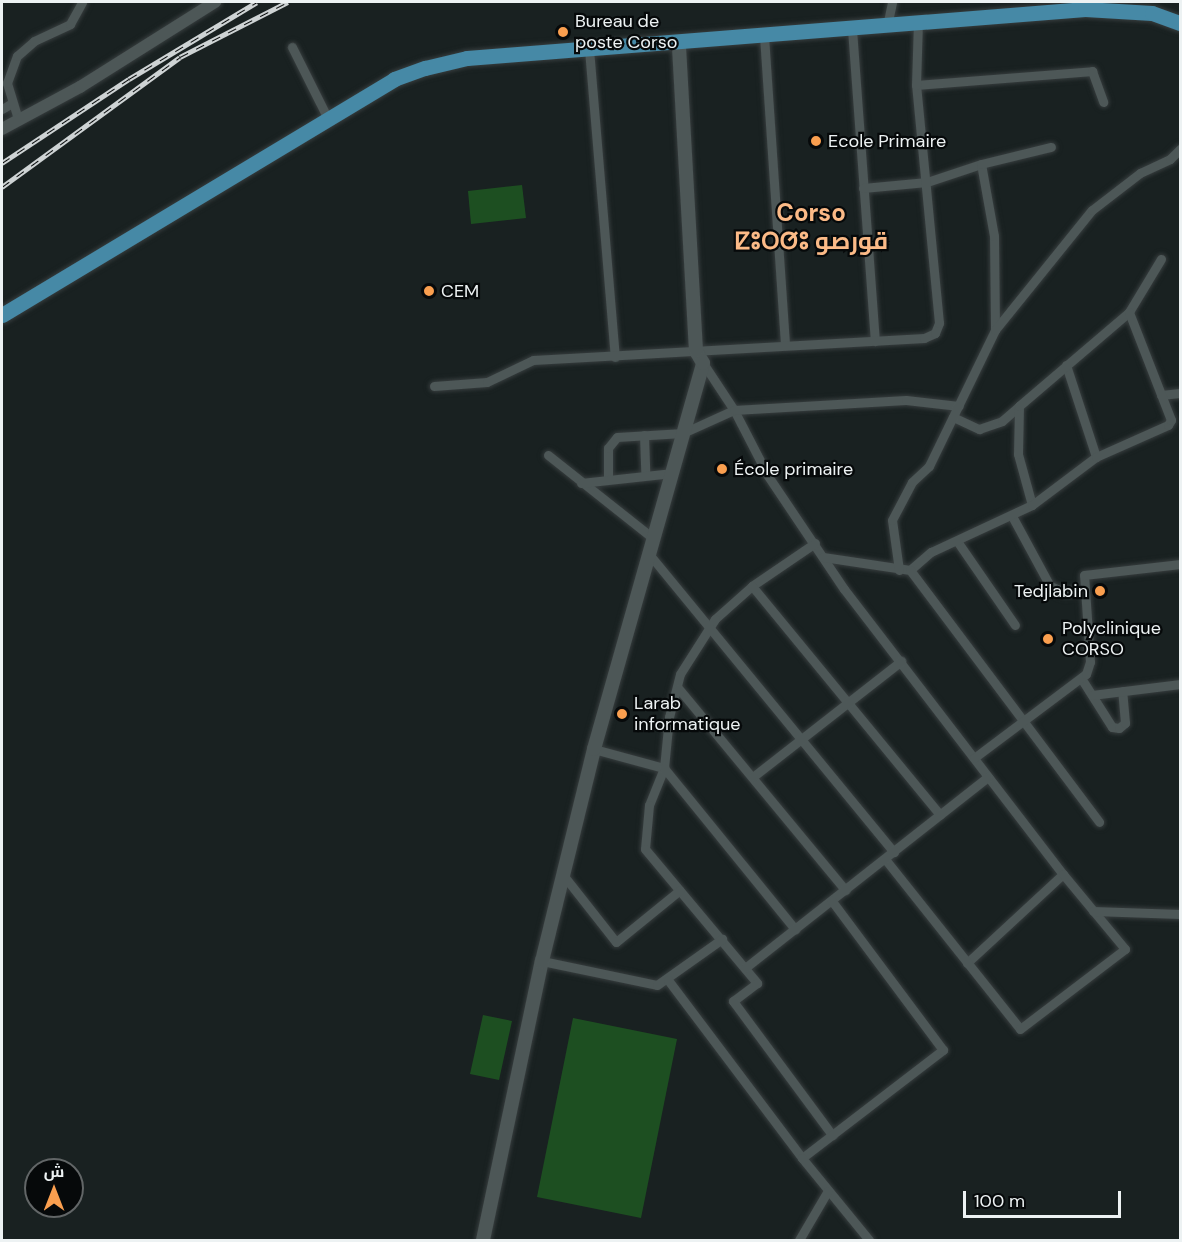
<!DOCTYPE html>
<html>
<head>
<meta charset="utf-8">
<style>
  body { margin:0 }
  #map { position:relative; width:1182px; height:1242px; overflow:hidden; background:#192121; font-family:"DM Sans",Cairo,"Noto Sans Tifinagh",sans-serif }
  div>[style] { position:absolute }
  .green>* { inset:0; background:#1d4f21 }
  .roads { filter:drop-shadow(0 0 2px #373d3e) drop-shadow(0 0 2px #373d3e) }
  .minor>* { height:9px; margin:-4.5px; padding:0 4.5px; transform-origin:4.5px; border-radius:4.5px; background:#4d5757 }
  .tertiary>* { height:12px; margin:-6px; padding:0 6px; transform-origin:6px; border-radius:6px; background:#4d5757 }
  .secondary>* { height:14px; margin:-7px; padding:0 7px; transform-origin:7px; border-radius:7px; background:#4d5757 }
  .primary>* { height:15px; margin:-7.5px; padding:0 7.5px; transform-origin:7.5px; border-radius:7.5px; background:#4689a6 }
  .rail>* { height:5px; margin-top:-2.5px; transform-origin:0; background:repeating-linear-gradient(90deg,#06090a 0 9px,#ced3d4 0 18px); box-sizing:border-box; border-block:2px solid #ced3d4 }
  .dots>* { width:16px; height:16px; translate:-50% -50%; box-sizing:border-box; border:3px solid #06090a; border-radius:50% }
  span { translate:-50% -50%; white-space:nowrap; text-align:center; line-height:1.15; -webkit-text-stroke:4.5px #06090a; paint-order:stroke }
  .poi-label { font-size:18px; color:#edf2f3 }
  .left { translate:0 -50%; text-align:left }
  .right { translate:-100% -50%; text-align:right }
  .district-label { font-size:24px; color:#fbba87; font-weight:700 }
  .frame { position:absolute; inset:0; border:3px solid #edf2f3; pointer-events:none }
  .north { position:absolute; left:24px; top:1158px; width:60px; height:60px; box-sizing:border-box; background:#06090a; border:2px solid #626667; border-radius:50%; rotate:0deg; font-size:16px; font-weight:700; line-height:24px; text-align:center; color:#edf2f3 }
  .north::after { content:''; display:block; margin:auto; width:21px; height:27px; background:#fa9f4f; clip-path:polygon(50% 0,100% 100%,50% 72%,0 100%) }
  .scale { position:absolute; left:963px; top:1191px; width:158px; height:27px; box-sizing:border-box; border:3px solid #edf2f3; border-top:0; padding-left:8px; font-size:18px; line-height:21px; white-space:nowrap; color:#edf2f3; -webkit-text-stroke:4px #06090a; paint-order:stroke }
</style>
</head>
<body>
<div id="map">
  <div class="green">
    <i style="clip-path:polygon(522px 185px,526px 218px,471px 224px,468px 191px)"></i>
    <i style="clip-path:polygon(483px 1015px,512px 1021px,499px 1080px,470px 1074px)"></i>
    <i style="clip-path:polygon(573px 1018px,677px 1039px,641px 1218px,537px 1197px)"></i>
  </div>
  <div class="roads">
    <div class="minor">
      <i style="left:887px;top:26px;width:25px;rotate:-78deg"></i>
      <i style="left:852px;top:29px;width:313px;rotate:85.8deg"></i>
      <i style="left:764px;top:36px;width:310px;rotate:86.1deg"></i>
      <i style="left:292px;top:47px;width:80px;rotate:63.4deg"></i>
      <i style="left:589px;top:49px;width:309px;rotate:85.2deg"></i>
      <i style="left:916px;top:85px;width:177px;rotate:-4.5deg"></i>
      <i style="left:1092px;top:71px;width:33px;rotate:70deg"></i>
      <i style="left:2px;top:109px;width:12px;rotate:-31deg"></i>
      <i style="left:18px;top:119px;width:38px;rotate:-107deg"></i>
      <i style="left:7px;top:83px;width:29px;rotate:-70deg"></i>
      <i style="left:17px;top:56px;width:23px;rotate:-41deg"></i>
      <i style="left:34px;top:41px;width:40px;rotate:-25deg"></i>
      <i style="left:70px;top:24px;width:25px;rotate:-61deg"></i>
      <i style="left:863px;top:188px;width:64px;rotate:-5.4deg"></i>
      <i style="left:927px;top:182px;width:57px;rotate:-18.4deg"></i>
      <i style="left:995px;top:330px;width:94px;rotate:-90.6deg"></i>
      <i style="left:994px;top:236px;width:73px;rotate:-100.2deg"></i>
      <i style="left:981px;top:164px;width:72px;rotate:-13.7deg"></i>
      <i style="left:703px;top:363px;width:56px;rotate:56.6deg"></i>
      <i style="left:734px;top:410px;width:74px;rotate:62.7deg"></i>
      <i style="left:768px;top:476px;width:136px;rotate:56.1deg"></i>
      <i style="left:844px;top:589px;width:359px;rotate:52.5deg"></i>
      <i style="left:1063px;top:874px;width:131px;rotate:137.2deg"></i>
      <i style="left:1066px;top:365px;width:97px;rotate:71.9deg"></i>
      <i style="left:434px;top:386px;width:53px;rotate:-4.3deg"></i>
      <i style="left:487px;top:382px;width:51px;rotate:-25.6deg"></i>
      <i style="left:533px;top:360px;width:392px;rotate:-3.2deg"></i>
      <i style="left:924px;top:338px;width:12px;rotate:-24deg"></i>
      <i style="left:935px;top:333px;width:11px;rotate:-68deg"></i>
      <i style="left:939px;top:323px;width:239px;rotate:-95.5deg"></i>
      <i style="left:916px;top:85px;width:62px;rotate:-88.2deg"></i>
      <i style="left:1161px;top:395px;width:19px;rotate:-6deg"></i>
      <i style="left:953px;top:417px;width:29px;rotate:25deg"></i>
      <i style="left:979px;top:429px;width:24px;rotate:-19deg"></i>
      <i style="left:1002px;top:421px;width:23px;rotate:-41deg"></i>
      <i style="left:644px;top:435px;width:38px;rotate:88deg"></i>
      <i style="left:548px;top:455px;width:135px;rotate:38.4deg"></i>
      <i style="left:608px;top:479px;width:31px;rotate:-90deg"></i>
      <i style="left:608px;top:448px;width:14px;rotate:-51deg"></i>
      <i style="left:617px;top:437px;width:66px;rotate:-3.5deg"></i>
      <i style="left:683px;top:433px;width:56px;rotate:-24.3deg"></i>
      <i style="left:734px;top:410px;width:172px;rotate:-3.3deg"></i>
      <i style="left:906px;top:400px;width:53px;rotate:6.5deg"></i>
      <i style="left:581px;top:483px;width:92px;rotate:-6.3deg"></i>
      <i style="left:1032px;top:505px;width:53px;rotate:-105.4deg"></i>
      <i style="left:1018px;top:454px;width:48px;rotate:-88.8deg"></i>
      <i style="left:1019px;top:406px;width:145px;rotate:-40.5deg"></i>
      <i style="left:1129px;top:312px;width:62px;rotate:-58.9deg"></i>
      <i style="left:1012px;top:516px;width:80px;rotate:61.5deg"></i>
      <i style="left:1050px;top:586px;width:15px;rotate:23deg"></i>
      <i style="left:1064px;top:592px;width:19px;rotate:-6deg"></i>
      <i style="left:957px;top:541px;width:102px;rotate:55.4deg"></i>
      <i style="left:815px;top:543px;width:76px;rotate:145.7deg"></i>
      <i style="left:752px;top:586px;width:50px;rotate:138.3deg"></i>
      <i style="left:715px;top:619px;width:65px;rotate:122.5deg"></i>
      <i style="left:680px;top:674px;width:44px;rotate:104.3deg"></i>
      <i style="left:669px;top:717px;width:51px;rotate:95.6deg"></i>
      <i style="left:664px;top:768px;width:40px;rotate:112deg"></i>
      <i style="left:649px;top:805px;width:44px;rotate:95.2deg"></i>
      <i style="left:645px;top:849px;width:175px;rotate:50.1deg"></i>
      <i style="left:757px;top:983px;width:30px;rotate:143deg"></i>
      <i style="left:733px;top:1001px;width:167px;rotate:53.5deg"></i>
      <i style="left:649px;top:554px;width:386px;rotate:50.6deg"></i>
      <i style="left:823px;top:557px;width:88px;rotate:8.5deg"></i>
      <i style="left:910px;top:570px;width:28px;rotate:-41deg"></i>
      <i style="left:931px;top:552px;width:111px;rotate:-25deg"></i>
      <i style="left:1032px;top:505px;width:80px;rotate:-36.9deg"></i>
      <i style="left:1096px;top:457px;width:79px;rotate:-24deg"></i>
      <i style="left:1168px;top:425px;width:6px;rotate:-59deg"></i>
      <i style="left:1171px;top:420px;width:116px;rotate:-111.3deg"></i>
      <i style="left:899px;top:570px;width:50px;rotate:-98deg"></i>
      <i style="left:892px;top:520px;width:43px;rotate:-62.2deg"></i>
      <i style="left:912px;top:482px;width:23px;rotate:-43deg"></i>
      <i style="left:929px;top:466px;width:151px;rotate:-64.1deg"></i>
      <i style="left:995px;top:330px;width:154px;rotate:-51.1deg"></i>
      <i style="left:1092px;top:210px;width:61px;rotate:-37.6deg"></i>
      <i style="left:1140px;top:173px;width:33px;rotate:-25deg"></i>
      <i style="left:1170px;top:159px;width:14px;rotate:-45deg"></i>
      <i style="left:910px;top:570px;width:315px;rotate:53.1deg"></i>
      <i style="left:752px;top:586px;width:296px;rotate:50.6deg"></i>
      <i style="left:1081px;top:678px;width:58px;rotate:57.7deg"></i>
      <i style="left:1112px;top:727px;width:7px;rotate:8deg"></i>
      <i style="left:1119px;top:728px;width:8px;rotate:-40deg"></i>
      <i style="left:1125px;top:723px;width:32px;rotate:-95deg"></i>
      <i style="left:679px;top:689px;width:261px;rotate:50.4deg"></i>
      <i style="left:1092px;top:695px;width:89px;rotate:-7.1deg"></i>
      <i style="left:594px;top:749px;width:73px;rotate:15.2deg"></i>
      <i style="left:664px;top:768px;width:208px;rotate:50.9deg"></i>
      <i style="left:974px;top:758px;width:140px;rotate:-36.9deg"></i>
      <i style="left:1086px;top:674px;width:13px;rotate:-72deg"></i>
      <i style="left:1090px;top:662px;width:87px;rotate:-93.9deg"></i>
      <i style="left:1084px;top:575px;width:97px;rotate:-6.5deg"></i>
      <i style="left:754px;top:776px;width:187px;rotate:-38deg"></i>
      <i style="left:885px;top:859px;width:217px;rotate:51.5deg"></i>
      <i style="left:1020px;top:1029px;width:132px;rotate:-37.3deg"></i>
      <i style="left:1125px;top:949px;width:97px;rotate:-129.6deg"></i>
      <i style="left:564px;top:876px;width:84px;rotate:51.8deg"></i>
      <i style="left:616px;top:942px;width:82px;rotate:-39.1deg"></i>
      <i style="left:1093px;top:911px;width:87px;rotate:2deg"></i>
      <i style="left:542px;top:961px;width:117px;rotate:11.8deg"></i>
      <i style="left:657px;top:985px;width:80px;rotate:-35.3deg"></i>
      <i style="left:745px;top:968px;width:309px;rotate:-38.2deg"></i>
      <i style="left:668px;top:980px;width:223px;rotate:53deg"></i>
      <i style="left:802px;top:1158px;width:178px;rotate:-37.5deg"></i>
      <i style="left:943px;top:1050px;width:186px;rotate:-126.7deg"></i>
      <i style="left:802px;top:1158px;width:106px;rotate:50.7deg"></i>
      <i style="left:799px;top:1240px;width:56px;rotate:-59.7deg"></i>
    </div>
    <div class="tertiary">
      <i style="left:2px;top:129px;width:89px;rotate:-28.3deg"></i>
      <i style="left:80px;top:87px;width:160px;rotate:-32.2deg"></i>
    </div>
    <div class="secondary">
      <i style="left:483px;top:1240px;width:285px;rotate:-78.1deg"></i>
      <i style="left:542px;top:961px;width:218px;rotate:-76.2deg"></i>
      <i style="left:594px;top:749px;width:401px;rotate:-74.2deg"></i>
      <i style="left:703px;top:363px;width:14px;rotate:-120deg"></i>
      <i style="left:696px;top:351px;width:308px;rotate:-93.2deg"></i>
    </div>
    <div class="primary">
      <i style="left:2px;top:315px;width:458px;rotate:-31deg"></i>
      <i style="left:394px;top:79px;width:33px;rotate:-20deg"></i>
      <i style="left:425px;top:68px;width:43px;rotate:-13.4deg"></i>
      <i style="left:467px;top:58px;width:620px;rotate:-4.53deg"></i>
      <i style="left:1085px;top:9px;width:67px;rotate:3.4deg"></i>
      <i style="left:1152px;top:13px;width:30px;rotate:20deg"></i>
    </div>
  </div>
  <div class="rail">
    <i style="left:2px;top:163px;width:152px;rotate:-33.5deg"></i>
    <i style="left:129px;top:79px;width:149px;rotate:-31deg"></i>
    <i style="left:2px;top:187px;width:220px;rotate:-36.1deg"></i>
    <i style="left:180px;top:57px;width:121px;rotate:-27deg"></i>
  </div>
  <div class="dots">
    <i style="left:563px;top:32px;background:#fa9f4f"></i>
    <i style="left:816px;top:141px;background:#fa9f4f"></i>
    <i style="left:429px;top:291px;background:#fa9f4f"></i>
    <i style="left:722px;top:469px;background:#fa9f4f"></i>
    <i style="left:1100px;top:591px;background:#fa9f4f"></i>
    <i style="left:1048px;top:639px;background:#fa9f4f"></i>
    <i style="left:622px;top:714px;background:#fa9f4f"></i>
  </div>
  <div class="poi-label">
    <span class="left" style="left:575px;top:32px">Bureau de<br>poste Corso</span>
    <span class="left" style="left:828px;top:141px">Ecole Primaire</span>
    <span class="left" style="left:441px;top:291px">CEM</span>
    <span class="left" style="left:734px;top:469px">École primaire</span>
    <span class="right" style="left:1088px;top:591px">Tedjlabin</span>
    <span class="left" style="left:1062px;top:639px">Polyclinique<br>CORSO</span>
    <span class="left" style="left:634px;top:714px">Larab<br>informatique</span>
  </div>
  <div class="district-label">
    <span style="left:811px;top:227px">Corso<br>ⵇⵓⵔⵚⵓ قورصو</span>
  </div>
  <div class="frame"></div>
  <div class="north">ش</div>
  <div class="scale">100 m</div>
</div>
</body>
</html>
